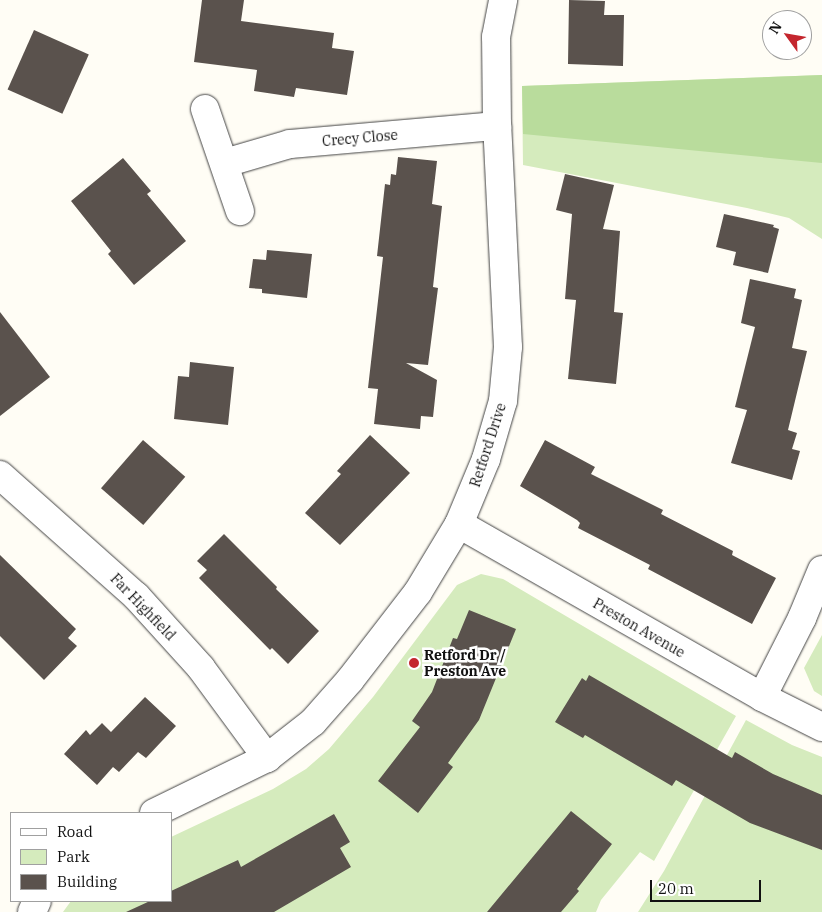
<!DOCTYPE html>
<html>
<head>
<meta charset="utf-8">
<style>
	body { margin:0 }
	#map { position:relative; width:822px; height:912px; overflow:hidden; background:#fffdf5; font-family:"IBM Plex Serif",serif }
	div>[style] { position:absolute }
	.green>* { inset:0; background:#d5ebbd }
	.forest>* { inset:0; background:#b9dc9c }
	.building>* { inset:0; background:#5a524d; transform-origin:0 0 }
	.roads { filter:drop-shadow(0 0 1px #444) drop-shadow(0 0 1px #444) }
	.minor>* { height:28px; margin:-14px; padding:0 14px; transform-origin:14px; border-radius:14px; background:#fff }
	.dots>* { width:14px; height:14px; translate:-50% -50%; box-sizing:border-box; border:2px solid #fff; border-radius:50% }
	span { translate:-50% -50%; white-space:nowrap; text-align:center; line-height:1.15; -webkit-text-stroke:5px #fff; paint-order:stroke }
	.street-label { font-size:14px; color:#111 }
	.poi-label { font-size:14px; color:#111; font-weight:700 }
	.left { translate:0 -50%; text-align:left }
	.legend { position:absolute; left:10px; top:812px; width:162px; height:90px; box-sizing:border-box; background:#fff; border:1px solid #a0a0a0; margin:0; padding:6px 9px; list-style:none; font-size:15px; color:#111 }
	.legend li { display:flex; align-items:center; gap:10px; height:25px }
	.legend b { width:25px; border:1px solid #a0a0a0 }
	.north { position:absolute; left:762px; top:10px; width:50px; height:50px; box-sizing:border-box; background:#fff; border:1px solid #a0a0a0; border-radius:50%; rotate:302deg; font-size:14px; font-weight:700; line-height:20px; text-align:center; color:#111 }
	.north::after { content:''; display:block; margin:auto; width:18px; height:22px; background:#c4262e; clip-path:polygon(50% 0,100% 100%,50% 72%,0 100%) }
	.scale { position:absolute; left:650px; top:880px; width:111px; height:22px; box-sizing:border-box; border:2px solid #111; border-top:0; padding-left:6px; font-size:15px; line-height:18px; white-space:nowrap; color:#111; -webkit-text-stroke:4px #fff; paint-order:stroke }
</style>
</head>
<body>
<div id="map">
	<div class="green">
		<div style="clip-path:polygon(822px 75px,822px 239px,789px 218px,747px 208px,523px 165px,522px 86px)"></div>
		<div style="clip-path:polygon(481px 574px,503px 579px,736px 716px,654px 861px,640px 852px,601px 900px,596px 912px,63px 912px,71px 901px,171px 901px,171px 837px,273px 789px,306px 769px,329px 749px,373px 697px,457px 585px)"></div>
		<div style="clip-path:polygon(822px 635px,822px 696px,814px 691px,804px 668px)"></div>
		<div style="clip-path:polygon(746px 720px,792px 745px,822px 757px,822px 912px,638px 912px,664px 871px)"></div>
	</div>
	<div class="forest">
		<div style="clip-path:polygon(822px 75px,822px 163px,523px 134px,522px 86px)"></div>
	</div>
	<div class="building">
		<div style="clip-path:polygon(202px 0,244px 0,241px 21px,334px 33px,332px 48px,354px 51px,347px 95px,296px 88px,294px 97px,254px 91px,257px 70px,194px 62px)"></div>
		<div style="clip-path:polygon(569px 0,605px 1px,604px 15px,624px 15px,623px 66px,568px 64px)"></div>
		<div style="left:34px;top:30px;width:60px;height:65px;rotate:24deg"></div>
		<div style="clip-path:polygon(398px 157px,437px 161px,432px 204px,442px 206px,433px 287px,438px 288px,428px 365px,406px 363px,437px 380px,433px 417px,421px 416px,420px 429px,374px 424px,378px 389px,368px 388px,383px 257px,377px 256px,385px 184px,390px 185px,391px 174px,396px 175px)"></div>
		<div style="clip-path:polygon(123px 158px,151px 191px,147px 194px,186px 241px,134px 285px,108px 254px,111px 251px,71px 201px)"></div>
		<div style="clip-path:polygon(565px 174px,614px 185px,603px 229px,620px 231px,614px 312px,623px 313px,616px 384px,568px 379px,576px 300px,565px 299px,572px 214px,556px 210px)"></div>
		<div style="clip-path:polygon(724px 214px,774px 225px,773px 227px,779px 229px,768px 273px,733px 265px,736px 252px,716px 247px)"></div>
		<div style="clip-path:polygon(267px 250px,312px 254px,307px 298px,262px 293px,262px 289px,249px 288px,253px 259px,266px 260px)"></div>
		<div style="clip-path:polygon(750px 279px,796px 289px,794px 298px,802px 300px,792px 348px,807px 351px,788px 430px,797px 433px,792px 449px,800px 451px,792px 480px,731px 463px,747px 410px,735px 407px,755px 327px,741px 323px)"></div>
		<div style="clip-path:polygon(0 312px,50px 377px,0 416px)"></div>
		<div style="clip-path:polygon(190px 362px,234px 367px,228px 425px,174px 419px,178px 376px,189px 377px)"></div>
		<div style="clip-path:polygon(370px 435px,410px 473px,340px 545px,305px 513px,341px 474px,337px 471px)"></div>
		<div style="left:143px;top:440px;width:56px;height:64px;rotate:41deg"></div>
		<div style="clip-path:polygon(545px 440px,595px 467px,591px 474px,663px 510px,661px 514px,733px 551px,732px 555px,776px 578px,752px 624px,648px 569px,650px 565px,578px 528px,580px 523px,577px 520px,520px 486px)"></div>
		<div style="clip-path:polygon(224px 534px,277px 587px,276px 589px,319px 631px,288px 664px,272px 648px,270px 650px,199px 578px,207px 570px,197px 561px)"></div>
		<div style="clip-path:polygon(0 555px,76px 629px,68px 638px,77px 646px,44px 680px,0 636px)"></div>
		<div style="clip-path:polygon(469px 610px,516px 629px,479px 720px,448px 763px,453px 767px,418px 813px,378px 781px,420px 727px,412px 721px,432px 692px,453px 638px,457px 639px)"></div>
		<div style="clip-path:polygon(589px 675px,732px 758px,735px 752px,773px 774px,822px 795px,822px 850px,750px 823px,676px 780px,672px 786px,585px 735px,583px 738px,555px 722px,582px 678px,586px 681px)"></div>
		<div style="clip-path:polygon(145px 697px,176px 726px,146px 758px,138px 752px,119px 772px,113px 767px,97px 785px,64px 754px,86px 730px,90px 735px,102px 723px,111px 732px)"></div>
		<div style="clip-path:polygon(571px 811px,612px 844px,577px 889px,579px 891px,561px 912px,487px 912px)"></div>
		<div style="clip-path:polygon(334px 814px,350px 842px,340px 848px,351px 867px,274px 912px,126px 912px,150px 901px,171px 901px,171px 891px,238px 860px,241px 867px)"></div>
	</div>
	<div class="roads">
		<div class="minor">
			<div style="left:205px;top:109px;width:108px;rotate:71.1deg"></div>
			<div style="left:225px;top:163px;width:68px;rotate:-16.3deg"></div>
			<div style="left:290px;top:144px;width:208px;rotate:-5deg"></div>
			<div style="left:0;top:475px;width:182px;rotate:41.7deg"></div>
			<div style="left:136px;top:596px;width:97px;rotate:47.9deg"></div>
			<div style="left:201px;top:668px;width:112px;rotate:53.7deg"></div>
			<div style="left:459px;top:524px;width:349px;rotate:29.7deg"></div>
			<div style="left:762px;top:697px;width:67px;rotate:26.6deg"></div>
			<div style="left:762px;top:697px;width:89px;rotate:-63.1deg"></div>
			<div style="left:802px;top:618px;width:52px;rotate:-67.4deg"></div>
			<div style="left:154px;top:813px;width:126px;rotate:-26deg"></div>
			<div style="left:267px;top:758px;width:58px;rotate:-38deg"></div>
			<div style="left:313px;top:722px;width:56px;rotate:-48.6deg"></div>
			<div style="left:350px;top:680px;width:111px;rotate:-52.3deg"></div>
			<div style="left:418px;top:592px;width:79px;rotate:-58.9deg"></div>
			<div style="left:459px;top:524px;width:70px;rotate:-67.4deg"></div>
			<div style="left:486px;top:459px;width:60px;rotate:-73.7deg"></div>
			<div style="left:503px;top:401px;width:54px;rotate:-84.7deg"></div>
			<div style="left:508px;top:347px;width:221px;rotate:-92.8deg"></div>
			<div style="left:497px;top:126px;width:89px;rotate:-90.6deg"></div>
			<div style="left:496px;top:37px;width:38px;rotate:-79deg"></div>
			<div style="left:32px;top:912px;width:12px;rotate:-66deg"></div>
		</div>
	</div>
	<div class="dots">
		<div style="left:414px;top:663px;background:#c4262e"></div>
	</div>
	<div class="street-label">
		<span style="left:360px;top:138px;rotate:-5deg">Crecy Close</span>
		<span style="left:488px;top:445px;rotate:-72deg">Retford Drive</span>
		<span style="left:143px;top:607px;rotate:46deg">Far Highfield</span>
		<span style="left:639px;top:628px;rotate:30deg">Preston Avenue</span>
	</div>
	<div class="poi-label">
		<span class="left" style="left:424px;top:663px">Retford Dr /<br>Preston Ave</span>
	</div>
	<ul class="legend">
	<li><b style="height:6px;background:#fff"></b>Road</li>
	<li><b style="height:14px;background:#d5ebbd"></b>Park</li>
	<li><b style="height:14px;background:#5a524d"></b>Building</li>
	</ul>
	<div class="north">N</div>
	<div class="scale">20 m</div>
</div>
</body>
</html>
